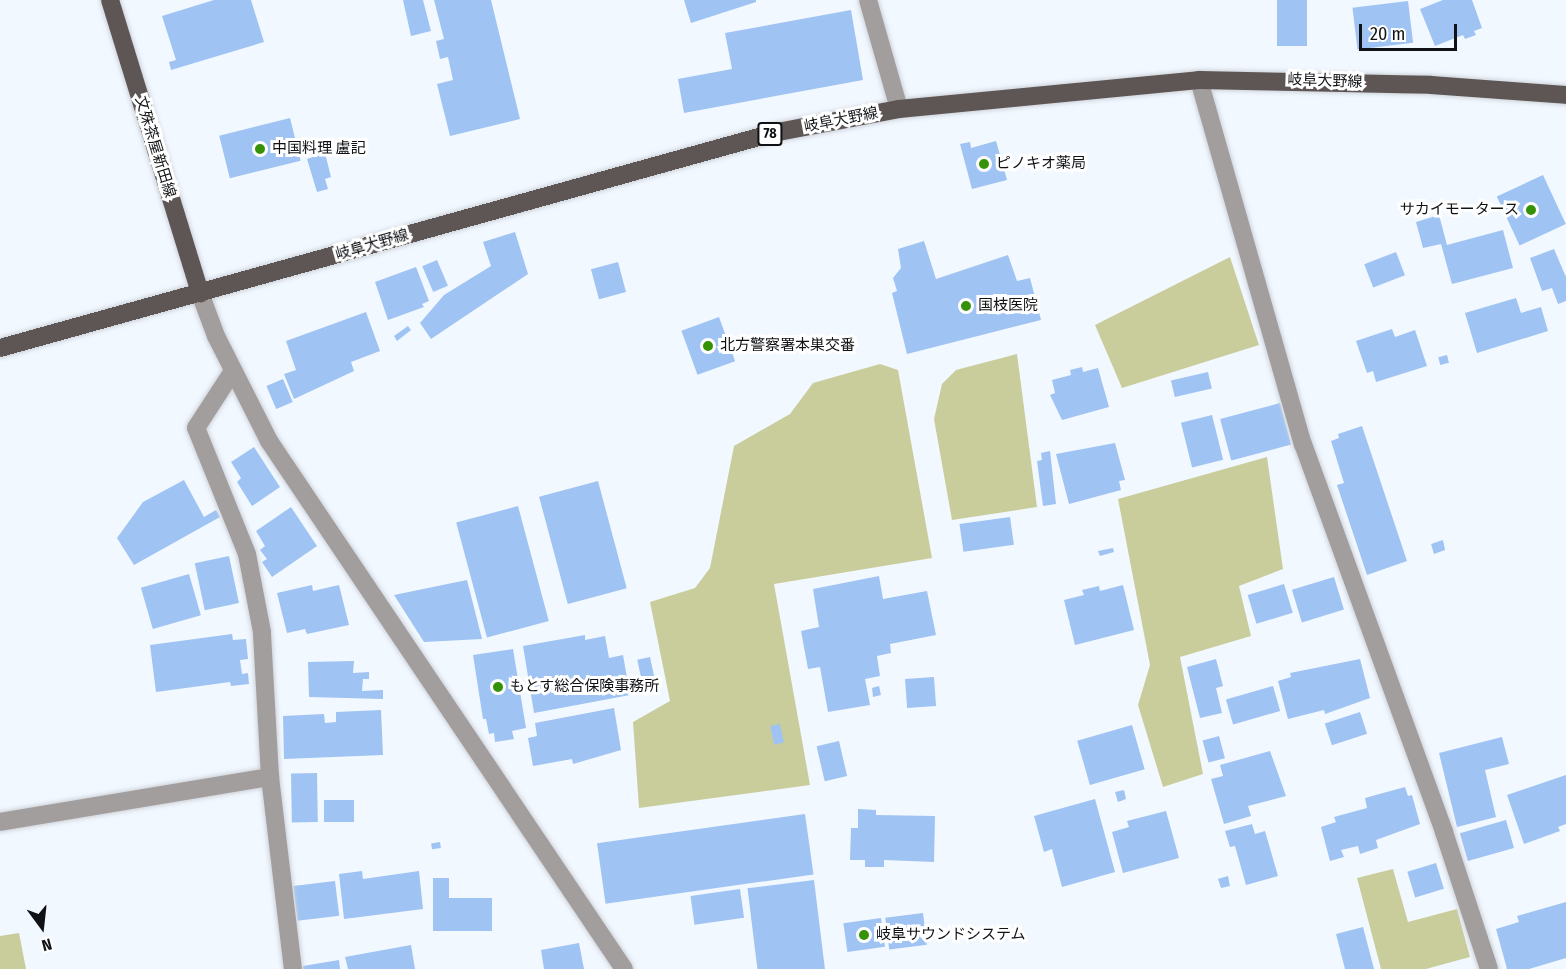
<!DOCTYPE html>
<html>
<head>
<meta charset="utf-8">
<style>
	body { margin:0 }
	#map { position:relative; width:1566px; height:969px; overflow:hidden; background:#f2f8ff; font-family:"Fira Sans Condensed","Noto Sans JP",sans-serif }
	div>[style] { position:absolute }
	.green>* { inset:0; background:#c9cd9b }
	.building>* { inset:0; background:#9fc3f3; transform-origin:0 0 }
	.roads { filter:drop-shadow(0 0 2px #ced3da) drop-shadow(0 0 2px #ced3da) }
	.minor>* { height:18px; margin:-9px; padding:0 9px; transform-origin:9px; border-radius:9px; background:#a39e9e }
	.major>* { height:18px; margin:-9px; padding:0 9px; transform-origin:9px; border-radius:9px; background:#5e5555 }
	.dots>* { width:16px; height:16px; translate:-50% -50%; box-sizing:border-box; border:3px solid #fff; border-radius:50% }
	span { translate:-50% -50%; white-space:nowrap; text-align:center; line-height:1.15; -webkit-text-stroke:6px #fff; paint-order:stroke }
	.shield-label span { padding:2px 4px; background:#fff; border:2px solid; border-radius:4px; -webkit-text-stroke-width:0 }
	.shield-label { font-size:14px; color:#101215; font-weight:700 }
	.street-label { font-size:15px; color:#101215 }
	.poi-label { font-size:15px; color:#101215 }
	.left { translate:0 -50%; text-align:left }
	.right { translate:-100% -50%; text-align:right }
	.north { position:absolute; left:12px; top:897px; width:60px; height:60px; -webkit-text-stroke:4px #fff; paint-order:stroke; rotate:165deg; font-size:16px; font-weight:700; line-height:24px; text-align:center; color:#101215 }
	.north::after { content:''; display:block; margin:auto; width:21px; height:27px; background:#101215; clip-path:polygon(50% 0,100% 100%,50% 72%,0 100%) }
	.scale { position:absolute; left:1359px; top:24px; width:98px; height:27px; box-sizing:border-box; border:3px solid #101215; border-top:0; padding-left:8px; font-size:18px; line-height:21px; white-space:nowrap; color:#101215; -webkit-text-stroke:4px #fff; paint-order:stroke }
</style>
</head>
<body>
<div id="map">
	<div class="green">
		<div style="clip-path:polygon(1230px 257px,1259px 345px,1122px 388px,1095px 325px)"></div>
		<div style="clip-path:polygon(1017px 354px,1037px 507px,952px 520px,934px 419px,942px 384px,956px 370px)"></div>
		<div style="clip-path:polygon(880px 364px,898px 370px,932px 558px,774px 584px,810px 785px,639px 808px,633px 722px,670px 701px,650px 602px,695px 588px,710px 568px,734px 446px,790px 414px,813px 383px)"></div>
		<div style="clip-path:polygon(1267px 457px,1283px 569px,1239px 586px,1251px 636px,1180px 657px,1203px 774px,1163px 787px,1138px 705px,1150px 665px,1118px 499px)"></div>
		<div style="clip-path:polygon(1393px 869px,1408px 922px,1457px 909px,1470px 957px,1426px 969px,1381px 969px,1357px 878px)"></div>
		<div style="clip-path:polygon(19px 933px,26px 969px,0 969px,0 936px)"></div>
	</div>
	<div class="building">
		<div style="clip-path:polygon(214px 0,251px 0,264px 42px,171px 70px,169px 62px,176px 60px,162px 16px)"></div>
		<div style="clip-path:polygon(403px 0,423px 0,431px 31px,411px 36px)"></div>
		<div style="clip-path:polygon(434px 0,491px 0,520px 119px,450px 136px,437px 84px,453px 80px,448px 57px,440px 59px,436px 41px,444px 39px)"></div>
		<div style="clip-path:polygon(684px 0,756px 0,756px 2px,691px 23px)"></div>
		<div style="left:1277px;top:0;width:30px;height:46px"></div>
		<div style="clip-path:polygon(1443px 0,1472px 0,1482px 28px,1474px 31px,1476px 35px,1465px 39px,1463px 35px,1435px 46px,1420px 9px)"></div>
		<div style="left:1408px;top:1px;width:42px;height:56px;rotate:83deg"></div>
		<div style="clip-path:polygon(851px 10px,863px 80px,684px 113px,678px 79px,732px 69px,725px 33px)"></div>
		<div style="left:290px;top:118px;width:44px;height:73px;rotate:76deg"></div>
		<div style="clip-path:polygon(996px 141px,1007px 180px,972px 189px,960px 144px,970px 142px,971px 148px)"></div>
		<div style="clip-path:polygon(325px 153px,331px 177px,325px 179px,328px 189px,317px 192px,307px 159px)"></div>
		<div style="left:1543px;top:175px;width:54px;height:51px;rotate:65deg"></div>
		<div style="clip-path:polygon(1439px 215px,1447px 245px,1503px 230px,1513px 268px,1452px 284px,1441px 244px,1423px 248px,1416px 222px)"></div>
		<div style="clip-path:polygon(515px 232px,528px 274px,431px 339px,420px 323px,444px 295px,491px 266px,483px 242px)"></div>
		<div style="clip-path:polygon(924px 241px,936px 279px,1008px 255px,1017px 281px,1030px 278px,1041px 320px,907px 354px,892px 293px,897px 291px,893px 278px,901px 268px,898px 249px)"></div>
		<div style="clip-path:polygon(1554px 249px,1566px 277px,1566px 301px,1558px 304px,1552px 288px,1542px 291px,1530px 258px)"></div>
		<div style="left:1396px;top:252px;width:25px;height:34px;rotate:69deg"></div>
		<div style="left:437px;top:260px;width:28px;height:16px;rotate:67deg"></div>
		<div style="left:618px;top:262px;width:31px;height:28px;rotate:75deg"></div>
		<div style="clip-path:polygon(416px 267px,429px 301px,422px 304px,424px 307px,388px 320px,375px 282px)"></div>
		<div style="clip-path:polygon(1516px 298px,1521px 313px,1541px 307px,1548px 331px,1477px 353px,1465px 313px)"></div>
		<div style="clip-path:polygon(366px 312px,380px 351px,351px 362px,354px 371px,294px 399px,284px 374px,296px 370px,286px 341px)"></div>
		<div style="left:719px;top:317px;width:47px;height:40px;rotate:70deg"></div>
		<div style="clip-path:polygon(408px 326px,411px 330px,397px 341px,394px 336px)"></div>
		<div style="clip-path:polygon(1392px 329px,1395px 337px,1415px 330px,1427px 366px,1376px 382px,1373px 371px,1367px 373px,1356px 341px)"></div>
		<div style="left:1447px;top:355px;width:8px;height:9px;rotate:76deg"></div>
		<div style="clip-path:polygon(1082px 367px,1083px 372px,1098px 368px,1109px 407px,1062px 420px,1050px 395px,1055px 393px,1052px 380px,1071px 375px,1070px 370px)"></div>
		<div style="left:1208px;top:372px;width:17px;height:38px;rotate:77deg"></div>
		<div style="left:283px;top:379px;width:25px;height:18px;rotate:67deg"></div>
		<div style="left:1280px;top:403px;width:43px;height:62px;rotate:75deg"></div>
		<div style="left:1212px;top:415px;width:46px;height:32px;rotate:76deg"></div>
		<div style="clip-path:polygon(1362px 426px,1407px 561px,1367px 575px,1337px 485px,1344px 483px,1331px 441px,1339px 438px,1338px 434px)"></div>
		<div style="clip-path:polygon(1115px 443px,1125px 480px,1119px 481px,1121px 490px,1069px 504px,1056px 454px)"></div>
		<div style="clip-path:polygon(254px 447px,280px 487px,252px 506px,237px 482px,241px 478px,231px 462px)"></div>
		<div style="clip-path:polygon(1050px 451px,1056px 504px,1043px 506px,1037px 461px,1042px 460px,1041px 453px)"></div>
		<div style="clip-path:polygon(184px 480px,204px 517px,216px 510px,220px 517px,134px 565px,117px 538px,143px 502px)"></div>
		<div style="left:598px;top:481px;width:111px;height:61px;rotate:75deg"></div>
		<div style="left:518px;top:506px;width:119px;height:64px;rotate:75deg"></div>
		<div style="clip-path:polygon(291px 507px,317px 546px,272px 577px,262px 562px,267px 559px,260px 550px,265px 546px,256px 531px)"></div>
		<div style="left:1010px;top:517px;width:28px;height:51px;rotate:82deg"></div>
		<div style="clip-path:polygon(1443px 540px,1445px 550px,1434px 554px,1431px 544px)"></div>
		<div style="clip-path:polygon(1113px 548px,1114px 552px,1100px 556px,1098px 551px)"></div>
		<div style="left:229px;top:556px;width:48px;height:35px;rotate:78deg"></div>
		<div style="left:189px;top:574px;width:43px;height:50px;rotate:74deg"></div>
		<div style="clip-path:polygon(879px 576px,883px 599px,927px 591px,936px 635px,890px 644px,891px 653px,877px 656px,880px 676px,865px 679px,870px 705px,828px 712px,820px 667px,808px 669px,801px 631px,819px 627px,813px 589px)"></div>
		<div style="left:1334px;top:577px;width:34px;height:44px;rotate:73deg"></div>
		<div style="clip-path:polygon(467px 580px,482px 639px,424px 642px,394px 595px)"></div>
		<div style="left:1284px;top:584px;width:30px;height:38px;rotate:73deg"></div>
		<div style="clip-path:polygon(312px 585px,313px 591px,339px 585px,349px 625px,307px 634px,305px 629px,287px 633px,277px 593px)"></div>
		<div style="clip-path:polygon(1123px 585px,1134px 630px,1075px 645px,1064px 600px,1084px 595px,1082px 590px,1099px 586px,1100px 591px)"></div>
		<div style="clip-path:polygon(232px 634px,233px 640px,246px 639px,248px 659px,240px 660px,242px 674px,248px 673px,249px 684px,231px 686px,230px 682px,156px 692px,150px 645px)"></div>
		<div style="clip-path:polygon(585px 635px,585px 640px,605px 636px,609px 658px,623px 655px,630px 695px,534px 713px,523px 646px)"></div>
		<div style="clip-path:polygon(513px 649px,526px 728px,512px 731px,514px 739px,495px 742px,494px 733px,489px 734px,486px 719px,483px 719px,473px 655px)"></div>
		<div style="left:650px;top:657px;width:34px;height:13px;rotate:78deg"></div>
		<div style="clip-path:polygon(1216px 659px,1223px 686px,1216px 688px,1222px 713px,1200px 718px,1187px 667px)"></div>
		<div style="clip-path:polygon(1360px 659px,1370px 698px,1325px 714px,1324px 710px,1288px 719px,1278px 681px,1291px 677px,1290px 673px)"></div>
		<div style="clip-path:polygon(354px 661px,353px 673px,369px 672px,369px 679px,363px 679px,362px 691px,383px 690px,383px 699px,309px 697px,308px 662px)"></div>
		<div style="left:934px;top:677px;width:29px;height:29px;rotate:86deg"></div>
		<div style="clip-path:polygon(879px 686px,881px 695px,873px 697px,872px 688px)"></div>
		<div style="left:1273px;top:686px;width:26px;height:49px;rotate:74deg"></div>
		<div style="clip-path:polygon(614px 708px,621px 750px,573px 764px,572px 759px,533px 766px,528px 738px,537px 736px,535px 723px)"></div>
		<div style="clip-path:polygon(381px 710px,383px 755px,284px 759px,283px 716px,324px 714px,325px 723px,336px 722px,336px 712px)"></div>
		<div style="left:1360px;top:712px;width:23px;height:37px;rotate:72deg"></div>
		<div style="left:780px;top:724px;width:19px;height:10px;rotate:78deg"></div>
		<div style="left:1132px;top:725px;width:46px;height:57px;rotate:74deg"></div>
		<div style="left:1219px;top:736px;width:23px;height:17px;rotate:75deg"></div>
		<div style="clip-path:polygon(1502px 737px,1509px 764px,1485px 770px,1496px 817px,1457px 827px,1439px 753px)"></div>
		<div style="left:839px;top:741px;width:36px;height:23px;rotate:77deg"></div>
		<div style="clip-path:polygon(1270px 751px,1286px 796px,1248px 806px,1251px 816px,1224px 824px,1211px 779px,1223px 776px,1220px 765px)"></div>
		<div style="left:317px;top:773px;width:49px;height:26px;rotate:89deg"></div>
		<div style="clip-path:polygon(1566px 775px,1566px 824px,1558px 827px,1560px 831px,1524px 844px,1507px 795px)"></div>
		<div style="clip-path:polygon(1405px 787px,1408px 796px,1412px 795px,1420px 824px,1376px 840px,1378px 848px,1360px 854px,1358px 846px,1341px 850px,1344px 857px,1330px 861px,1321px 827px,1336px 822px,1334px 817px,1367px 808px,1365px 798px)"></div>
		<div style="clip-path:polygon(1124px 790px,1126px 799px,1118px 802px,1115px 792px)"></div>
		<div style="clip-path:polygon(1095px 799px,1115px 872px,1062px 887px,1052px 849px,1044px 852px,1034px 816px)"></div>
		<div style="left:324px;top:800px;width:30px;height:22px"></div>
		<div style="clip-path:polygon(858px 809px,876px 810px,876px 815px,935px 816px,934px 862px,884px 860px,884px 867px,865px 867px,865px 860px,850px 860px,851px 828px,858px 828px)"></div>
		<div style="clip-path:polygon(1166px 811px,1179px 858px,1123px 873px,1112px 832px,1129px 827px,1127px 821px)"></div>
		<div style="left:805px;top:814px;width:61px;height:210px;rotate:82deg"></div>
		<div style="left:1506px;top:820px;width:29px;height:48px;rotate:74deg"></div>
		<div style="clip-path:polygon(1252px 824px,1255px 834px,1265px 831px,1278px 876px,1246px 885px,1235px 846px,1230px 847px,1225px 831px)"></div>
		<div style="left:440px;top:842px;width:6px;height:9px;rotate:81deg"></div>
		<div style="left:1436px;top:863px;width:27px;height:30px;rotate:73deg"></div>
		<div style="clip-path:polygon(362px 871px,363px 879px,419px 871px,423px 909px,344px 919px,339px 874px)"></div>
		<div style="clip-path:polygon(1228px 876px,1230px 886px,1221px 888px,1218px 879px)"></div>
		<div style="clip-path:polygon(433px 878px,449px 878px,449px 898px,492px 898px,492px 931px,433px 931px)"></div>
		<div style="left:814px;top:880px;width:90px;height:67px;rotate:83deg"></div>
		<div style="left:335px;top:881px;width:35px;height:42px;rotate:83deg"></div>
		<div style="left:740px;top:889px;width:29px;height:50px;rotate:82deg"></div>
		<div style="clip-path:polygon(1566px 902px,1566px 958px,1529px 969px,1507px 969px,1496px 929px,1519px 922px,1517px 916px)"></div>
		<div style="left:923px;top:913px;width:32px;height:38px;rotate:83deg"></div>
		<div style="left:881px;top:918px;width:29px;height:38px;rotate:82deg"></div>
		<div style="clip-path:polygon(1363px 927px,1374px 969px,1345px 969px,1336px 934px)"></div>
		<div style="clip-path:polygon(579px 943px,584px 969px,544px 969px,541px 950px)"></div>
		<div style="clip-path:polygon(411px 945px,415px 969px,348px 969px,345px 957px)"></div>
		<div style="clip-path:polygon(339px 960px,340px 969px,303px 969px,303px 966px)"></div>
	</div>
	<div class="roads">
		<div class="minor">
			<div style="left:868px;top:0;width:113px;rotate:74.1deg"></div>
			<div style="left:1199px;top:80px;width:379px;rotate:74.1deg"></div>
			<div style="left:1303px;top:444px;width:413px;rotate:70deg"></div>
			<div style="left:1444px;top:832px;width:144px;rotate:71.8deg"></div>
			<div style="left:200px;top:293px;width:46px;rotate:69.6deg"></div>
			<div style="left:216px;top:336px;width:118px;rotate:63.2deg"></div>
			<div style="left:269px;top:441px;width:636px;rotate:56.09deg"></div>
			<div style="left:270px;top:777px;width:193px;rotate:83.2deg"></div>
			<div style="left:0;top:822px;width:274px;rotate:-9.5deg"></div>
			<div style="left:270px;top:777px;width:145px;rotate:-93.2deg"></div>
			<div style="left:262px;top:632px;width:79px;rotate:-100.9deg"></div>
			<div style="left:247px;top:554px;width:136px;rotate:-112deg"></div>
			<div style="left:196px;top:428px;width:68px;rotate:-57deg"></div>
		</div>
		<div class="major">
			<div style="left:110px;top:0;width:307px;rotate:72.9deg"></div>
			<div style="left:0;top:348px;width:802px;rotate:-15.54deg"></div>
			<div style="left:773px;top:133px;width:128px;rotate:-10.8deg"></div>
			<div style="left:899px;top:109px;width:301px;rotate:-5.5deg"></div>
			<div style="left:1199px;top:80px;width:232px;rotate:1.2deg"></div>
			<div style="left:1431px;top:85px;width:135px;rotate:4.2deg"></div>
		</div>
	</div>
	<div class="dots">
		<div style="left:260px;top:149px;background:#359105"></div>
		<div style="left:984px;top:164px;background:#359105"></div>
		<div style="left:1531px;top:210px;background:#359105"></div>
		<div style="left:966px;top:306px;background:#359105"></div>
		<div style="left:708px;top:346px;background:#359105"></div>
		<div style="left:498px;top:687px;background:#359105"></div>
		<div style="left:864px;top:935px;background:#359105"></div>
	</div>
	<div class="shield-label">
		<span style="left:770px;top:134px">78</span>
	</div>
	<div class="street-label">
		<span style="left:1325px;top:81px;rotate:2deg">岐阜大野線</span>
		<span style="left:841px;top:120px;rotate:-11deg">岐阜大野線</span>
		<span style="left:155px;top:147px;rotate:73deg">文殊茶屋新田線</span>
		<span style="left:372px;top:245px;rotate:-16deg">岐阜大野線</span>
	</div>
	<div class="poi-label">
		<span class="left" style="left:272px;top:149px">中国料理 盧記</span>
		<span class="left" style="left:996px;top:164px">ピノキオ薬局</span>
		<span class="right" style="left:1519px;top:210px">サカイモータース</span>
		<span class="left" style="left:978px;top:306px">国枝医院</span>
		<span class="left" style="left:720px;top:346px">北方警察署本巣交番</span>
		<span class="left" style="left:510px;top:687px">もとす総合保険事務所</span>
		<span class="left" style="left:876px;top:935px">岐阜サウンドシステム</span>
	</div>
	<div class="north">N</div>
	<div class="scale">20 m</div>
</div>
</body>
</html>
